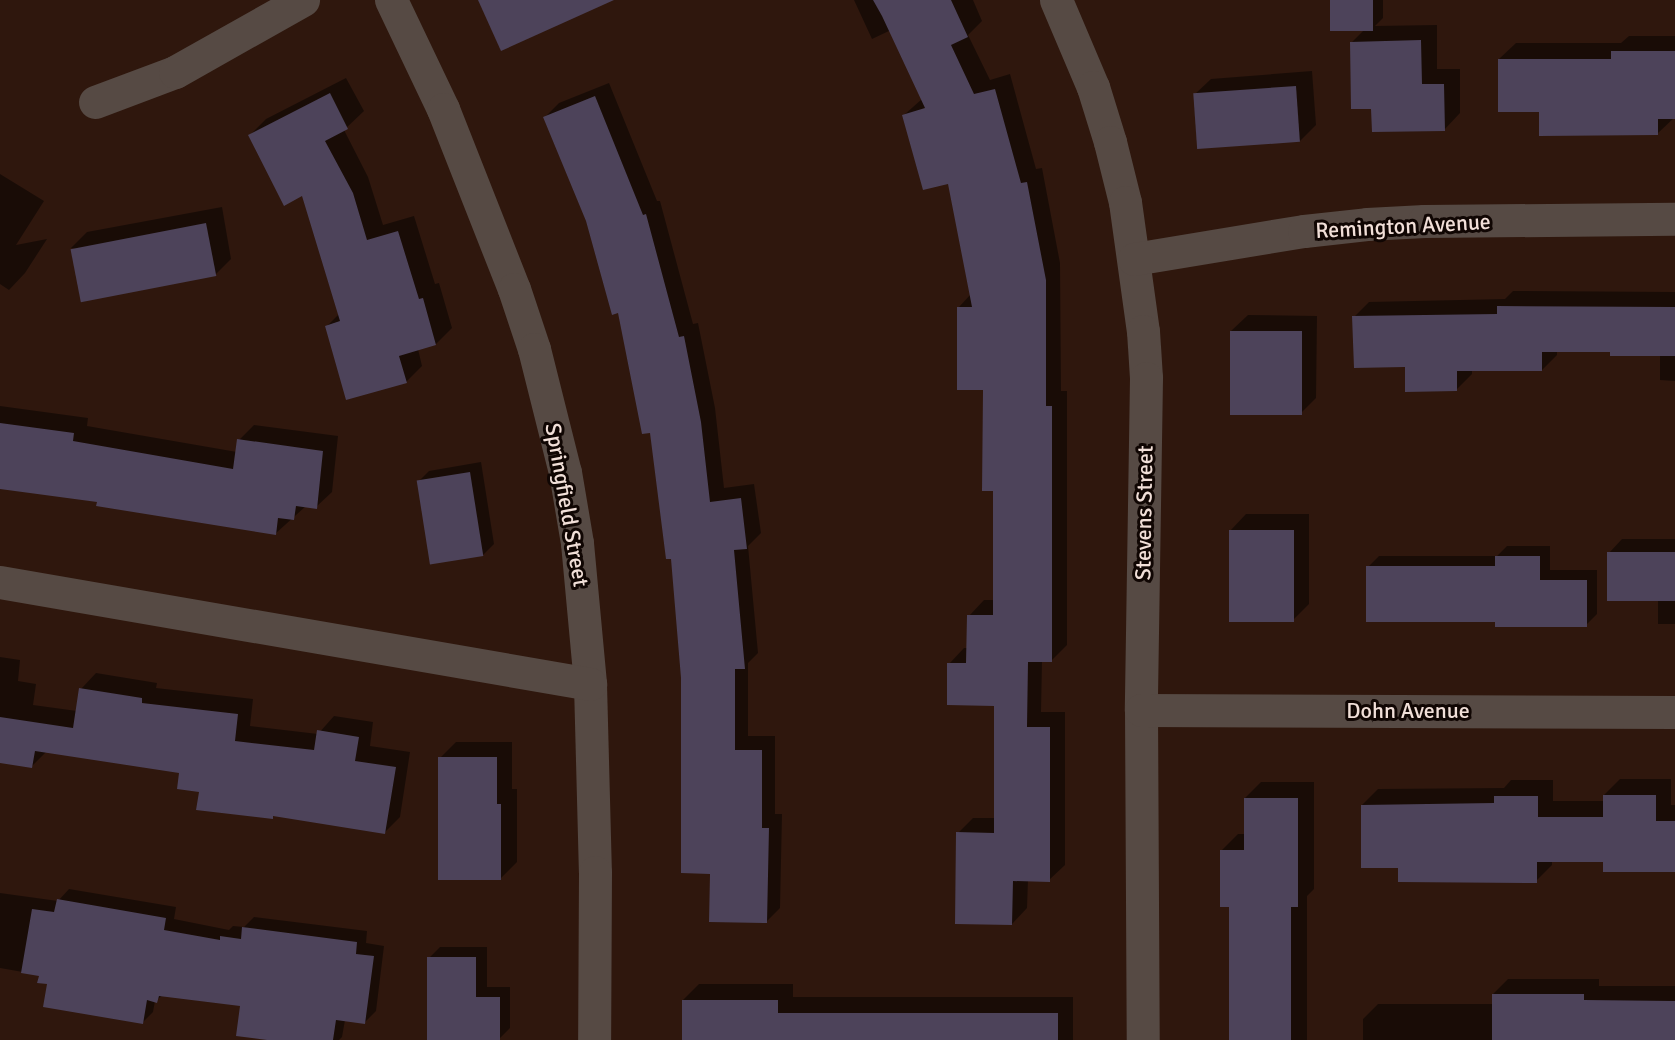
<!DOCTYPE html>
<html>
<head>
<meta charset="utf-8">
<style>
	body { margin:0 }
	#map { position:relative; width:1675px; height:1040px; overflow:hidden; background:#2f170d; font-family:Signika,sans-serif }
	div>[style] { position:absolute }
	.shadow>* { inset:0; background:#0007 }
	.building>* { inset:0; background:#4d435a; transform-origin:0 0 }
	.street>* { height:33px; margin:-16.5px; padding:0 16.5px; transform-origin:16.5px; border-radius:16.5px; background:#564a44 }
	span { translate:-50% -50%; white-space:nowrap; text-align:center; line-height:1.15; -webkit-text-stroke:6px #100603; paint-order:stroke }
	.street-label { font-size:22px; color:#f1dfd8 }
</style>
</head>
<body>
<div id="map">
	<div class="shadow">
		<div style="clip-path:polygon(854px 0,973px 0,982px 21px,968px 35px,990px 80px,1010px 74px,1036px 169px,1042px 168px,1060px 263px,1061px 391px,1067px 391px,1067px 645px,1051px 661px,1042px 661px,1041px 712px,1065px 712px,1065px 865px,1049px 880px,1028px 880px,1027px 908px,1012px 924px,958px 833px,973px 818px,996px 818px,996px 704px,949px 664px,964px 648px,968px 648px,969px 616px,984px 600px,994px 600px,994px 490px,984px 389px,959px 307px,971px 294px,949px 182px,904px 115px,922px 99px,891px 30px,872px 39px)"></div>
		<div style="clip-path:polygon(1332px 0,1383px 0,1383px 18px,1375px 26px,1437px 25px,1437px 69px,1460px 69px,1460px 113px,1444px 130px,1373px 107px,1352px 42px,1365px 29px)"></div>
		<div style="clip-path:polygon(1629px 36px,1675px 36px,1675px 117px,1657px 134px,1541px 111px,1499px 59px,1516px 43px,1621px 43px)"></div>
		<div style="clip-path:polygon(1312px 71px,1316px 125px,1300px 141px,1194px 95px,1211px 79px)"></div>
		<div style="clip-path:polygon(346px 78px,364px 111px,344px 130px,368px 177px,383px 225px,414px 216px,435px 284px,439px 283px,452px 328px,436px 344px,418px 349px,422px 366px,406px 382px,327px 326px,339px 314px,303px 194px,250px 135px,266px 119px)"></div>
		<div style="clip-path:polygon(609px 83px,657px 201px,660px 201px,693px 324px,698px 323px,715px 408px,724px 488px,754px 484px,761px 533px,748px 546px,758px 653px,748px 663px,748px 736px,775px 736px,775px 814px,782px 814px,780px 908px,766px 922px,711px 873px,682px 678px,673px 557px,651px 431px,619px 311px,587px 220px,545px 117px,559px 103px)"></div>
		<div style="clip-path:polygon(0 174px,44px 201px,16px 245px,47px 239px,25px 273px,9px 290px,0 284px)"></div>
		<div style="clip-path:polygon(222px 207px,231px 259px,215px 275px,71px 248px,87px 232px)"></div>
		<div style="clip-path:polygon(1513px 291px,1675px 292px,1675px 381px,1660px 380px,1660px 355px,1612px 350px,1557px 350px,1557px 355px,1542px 370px,1472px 370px,1472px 374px,1457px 389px,1406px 365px,1354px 317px,1369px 302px,1505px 299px)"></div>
		<div style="clip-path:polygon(1248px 315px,1317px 316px,1316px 398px,1300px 414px,1231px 331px)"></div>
		<div style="clip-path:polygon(0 406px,88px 418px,87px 426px,237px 452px,239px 440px,254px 425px,338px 436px,332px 492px,316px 507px,306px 506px,275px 534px,99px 501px,0 487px)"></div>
		<div style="clip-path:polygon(481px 462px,494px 544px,483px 555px,418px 482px,429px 471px)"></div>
		<div style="clip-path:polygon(1246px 514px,1309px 514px,1309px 604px,1293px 620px,1230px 531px)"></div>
		<div style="clip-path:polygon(1622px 539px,1675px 539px,1675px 624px,1658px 624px,1658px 599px,1609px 553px)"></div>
		<div style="clip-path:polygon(1507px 546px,1550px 546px,1550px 570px,1597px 570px,1597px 614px,1586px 625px,1496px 621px,1368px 567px,1379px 556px,1497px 556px)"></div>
		<div style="clip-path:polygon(0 657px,20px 660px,18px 681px,36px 684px,33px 705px,77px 711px,81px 689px,96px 673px,157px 683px,156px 688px,253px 699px,250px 726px,318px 734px,334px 716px,373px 722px,370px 746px,410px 752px,400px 817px,385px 832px,275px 815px,272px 817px,200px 791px,181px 772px,47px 751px,32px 766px,0 762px)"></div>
		<div style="clip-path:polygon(456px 742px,512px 742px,512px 789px,517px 789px,517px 862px,501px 878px,440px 758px)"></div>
		<div style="clip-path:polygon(1620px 779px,1671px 779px,1671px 805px,1675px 805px,1675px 871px,1604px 860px,1552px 860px,1552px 865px,1536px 881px,1400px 866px,1362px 805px,1378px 789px,1504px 788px,1511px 780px,1553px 780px,1553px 801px,1604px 801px,1604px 795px)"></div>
		<div style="clip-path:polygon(1261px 782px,1314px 782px,1314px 889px,1307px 896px,1307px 1040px,1230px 1040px,1230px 905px,1221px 851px,1238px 834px,1245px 834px,1245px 798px)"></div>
		<div style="clip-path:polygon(69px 889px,176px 907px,174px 919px,229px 930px,233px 926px,244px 927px,254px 917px,367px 931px,366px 943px,384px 946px,376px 1011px,365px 1022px,345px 1020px,342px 1037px,339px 1040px,276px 1040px,242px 1004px,163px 995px,155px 1001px,153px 1012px,142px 1023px,49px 983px,40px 975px,0 968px,0 893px,58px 901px)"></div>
		<div style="clip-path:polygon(440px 947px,487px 947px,487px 987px,510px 987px,510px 1028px,499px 1039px,429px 958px)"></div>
		<div style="clip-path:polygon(1508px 979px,1599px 979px,1599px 986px,1675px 986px,1675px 1040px,1363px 1040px,1363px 1019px,1378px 1004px,1493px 1004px,1493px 994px)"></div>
		<div style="clip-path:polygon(699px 984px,793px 984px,793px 997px,1073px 997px,1073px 1040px,683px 1040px,683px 1000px)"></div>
	</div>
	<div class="building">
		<div style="clip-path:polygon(478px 0,614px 0,501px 51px)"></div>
		<div style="clip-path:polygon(873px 0,951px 0,968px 37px,951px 45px,974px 94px,995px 89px,1021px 183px,1027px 182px,1046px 280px,1046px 406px,1052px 406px,1052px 662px,1028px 662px,1027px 727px,1050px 727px,1050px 882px,1013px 881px,1012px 925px,955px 924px,956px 832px,994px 833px,994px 706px,947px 705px,947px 663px,966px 663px,967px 615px,993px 615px,993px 491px,982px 491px,983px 390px,957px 390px,957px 307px,972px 307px,948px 184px,923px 190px,902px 115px,925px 108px,882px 16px)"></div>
		<div style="left:1330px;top:0;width:43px;height:31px"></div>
		<div style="clip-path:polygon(1421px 40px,1422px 84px,1444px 84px,1445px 131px,1372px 132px,1371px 109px,1351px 109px,1350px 42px)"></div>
		<div style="clip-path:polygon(1611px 51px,1675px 51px,1675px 119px,1658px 119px,1658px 135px,1539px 136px,1539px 112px,1498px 112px,1498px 59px,1611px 59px)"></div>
		<div style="left:1296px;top:86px;width:56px;height:103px;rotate:86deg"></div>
		<div style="clip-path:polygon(330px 93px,348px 129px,325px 141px,353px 193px,367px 240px,398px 231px,419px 299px,423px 298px,436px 345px,399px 356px,407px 383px,346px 400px,325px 326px,340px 321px,302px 196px,284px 206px,248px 135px)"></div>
		<div style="clip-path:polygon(595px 96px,643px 215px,646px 214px,679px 337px,684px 336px,701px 422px,710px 502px,741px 498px,747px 549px,734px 550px,745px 669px,735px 669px,735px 750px,762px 750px,762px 828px,769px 828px,767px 923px,709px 922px,710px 874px,681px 873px,681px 678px,671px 559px,666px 559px,650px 433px,642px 434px,618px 313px,612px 315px,586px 221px,543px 117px)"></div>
		<div style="left:206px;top:223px;width:54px;height:138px;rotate:79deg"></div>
		<div style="clip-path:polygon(1497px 306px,1675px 307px,1675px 356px,1610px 356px,1610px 352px,1542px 352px,1542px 371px,1457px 371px,1457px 391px,1405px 392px,1405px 367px,1354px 368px,1352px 316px,1497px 314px)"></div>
		<div style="left:1230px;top:331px;width:72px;height:84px"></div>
		<div style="clip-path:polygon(0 423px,74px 433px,73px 441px,233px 469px,237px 439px,323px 451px,317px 509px,296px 506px,294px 520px,278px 518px,276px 535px,96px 506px,97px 502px,0 489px)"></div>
		<div style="left:470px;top:472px;width:85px;height:54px;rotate:81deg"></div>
		<div style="left:1229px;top:530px;width:65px;height:92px"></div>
		<div style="left:1607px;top:552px;width:68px;height:49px"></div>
		<div style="clip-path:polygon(1495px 556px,1540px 556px,1540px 580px,1587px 580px,1587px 627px,1495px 627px,1495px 622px,1366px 622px,1366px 566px,1495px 566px)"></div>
		<div style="clip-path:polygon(79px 688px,142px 698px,142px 703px,238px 714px,235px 741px,314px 750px,317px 730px,359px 737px,355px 761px,396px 767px,385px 834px,273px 816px,273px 819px,196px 810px,199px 792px,177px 789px,179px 773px,35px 751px,32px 768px,0 763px,0 717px,73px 728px)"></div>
		<div style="clip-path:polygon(438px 757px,497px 757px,497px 804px,501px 804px,501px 880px,438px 880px)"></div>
		<div style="clip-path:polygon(1603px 795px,1656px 795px,1656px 821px,1675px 821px,1675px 872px,1603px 872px,1603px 862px,1537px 862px,1537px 883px,1398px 882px,1398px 868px,1361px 868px,1361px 805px,1494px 803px,1494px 796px,1538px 796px,1538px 817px,1603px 817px)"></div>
		<div style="clip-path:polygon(1244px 798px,1298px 798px,1298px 907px,1291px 907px,1291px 1040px,1229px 1040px,1229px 907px,1220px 907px,1220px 850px,1244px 850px)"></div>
		<div style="clip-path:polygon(57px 899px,166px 918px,164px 930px,220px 940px,220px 936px,241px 939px,242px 927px,357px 942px,356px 954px,374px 956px,365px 1024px,336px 1020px,333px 1040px,267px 1040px,236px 1036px,240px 1006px,159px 996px,157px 1003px,147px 1000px,143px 1024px,43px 1007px,47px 984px,37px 983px,39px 976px,21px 973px,32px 909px,54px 912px)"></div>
		<div style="clip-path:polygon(427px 957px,476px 957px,476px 997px,500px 997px,500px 1040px,427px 1040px)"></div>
		<div style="clip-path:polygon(1492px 994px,1584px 994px,1584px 1000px,1675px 1001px,1675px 1040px,1492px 1040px)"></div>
		<div style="clip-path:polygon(682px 1000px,778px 1000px,778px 1013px,1058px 1013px,1058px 1040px,682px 1040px)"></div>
	</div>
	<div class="street">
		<div style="left:391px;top:0;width:121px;rotate:64.5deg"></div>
		<div style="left:443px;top:109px;width:193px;rotate:68.5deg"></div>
		<div style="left:514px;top:289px;width:63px;rotate:71.6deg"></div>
		<div style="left:534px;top:349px;width:127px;rotate:75.9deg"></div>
		<div style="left:565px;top:472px;width:72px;rotate:80.4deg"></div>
		<div style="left:577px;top:543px;width:142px;rotate:84.7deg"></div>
		<div style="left:590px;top:684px;width:188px;rotate:88.5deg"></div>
		<div style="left:595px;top:872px;width:168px;rotate:90.3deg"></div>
		<div style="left:1056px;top:0;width:95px;rotate:67deg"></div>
		<div style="left:1093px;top:87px;width:58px;rotate:72.8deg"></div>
		<div style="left:1110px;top:142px;width:62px;rotate:76deg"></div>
		<div style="left:1125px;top:202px;width:130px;rotate:82.1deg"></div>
		<div style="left:1143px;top:331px;width:47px;rotate:86.3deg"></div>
		<div style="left:1146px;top:378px;width:332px;rotate:90.9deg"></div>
		<div style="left:1141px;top:710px;width:330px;rotate:89.7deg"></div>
		<div style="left:95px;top:102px;width:85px;rotate:-20.6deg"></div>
		<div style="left:175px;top:72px;width:147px;rotate:-29.4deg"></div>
		<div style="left:1134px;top:259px;width:172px;rotate:-9.4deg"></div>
		<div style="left:1304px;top:231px;width:63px;rotate:-6.3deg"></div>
		<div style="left:1367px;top:224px;width:57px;rotate:-3deg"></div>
		<div style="left:1424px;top:221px;width:251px;rotate:-0.5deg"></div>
		<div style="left:0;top:582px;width:599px;rotate:9.81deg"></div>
		<div style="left:1141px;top:710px;width:534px;rotate:0.21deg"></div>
	</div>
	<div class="street-label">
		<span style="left:1403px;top:226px;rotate:-3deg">Remington Avenue</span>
		<span style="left:567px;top:505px;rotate:80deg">Springfield Street</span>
		<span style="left:1144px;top:513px;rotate:-89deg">Stevens Street</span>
		<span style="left:1408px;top:711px">Dohn Avenue</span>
	</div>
</div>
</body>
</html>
